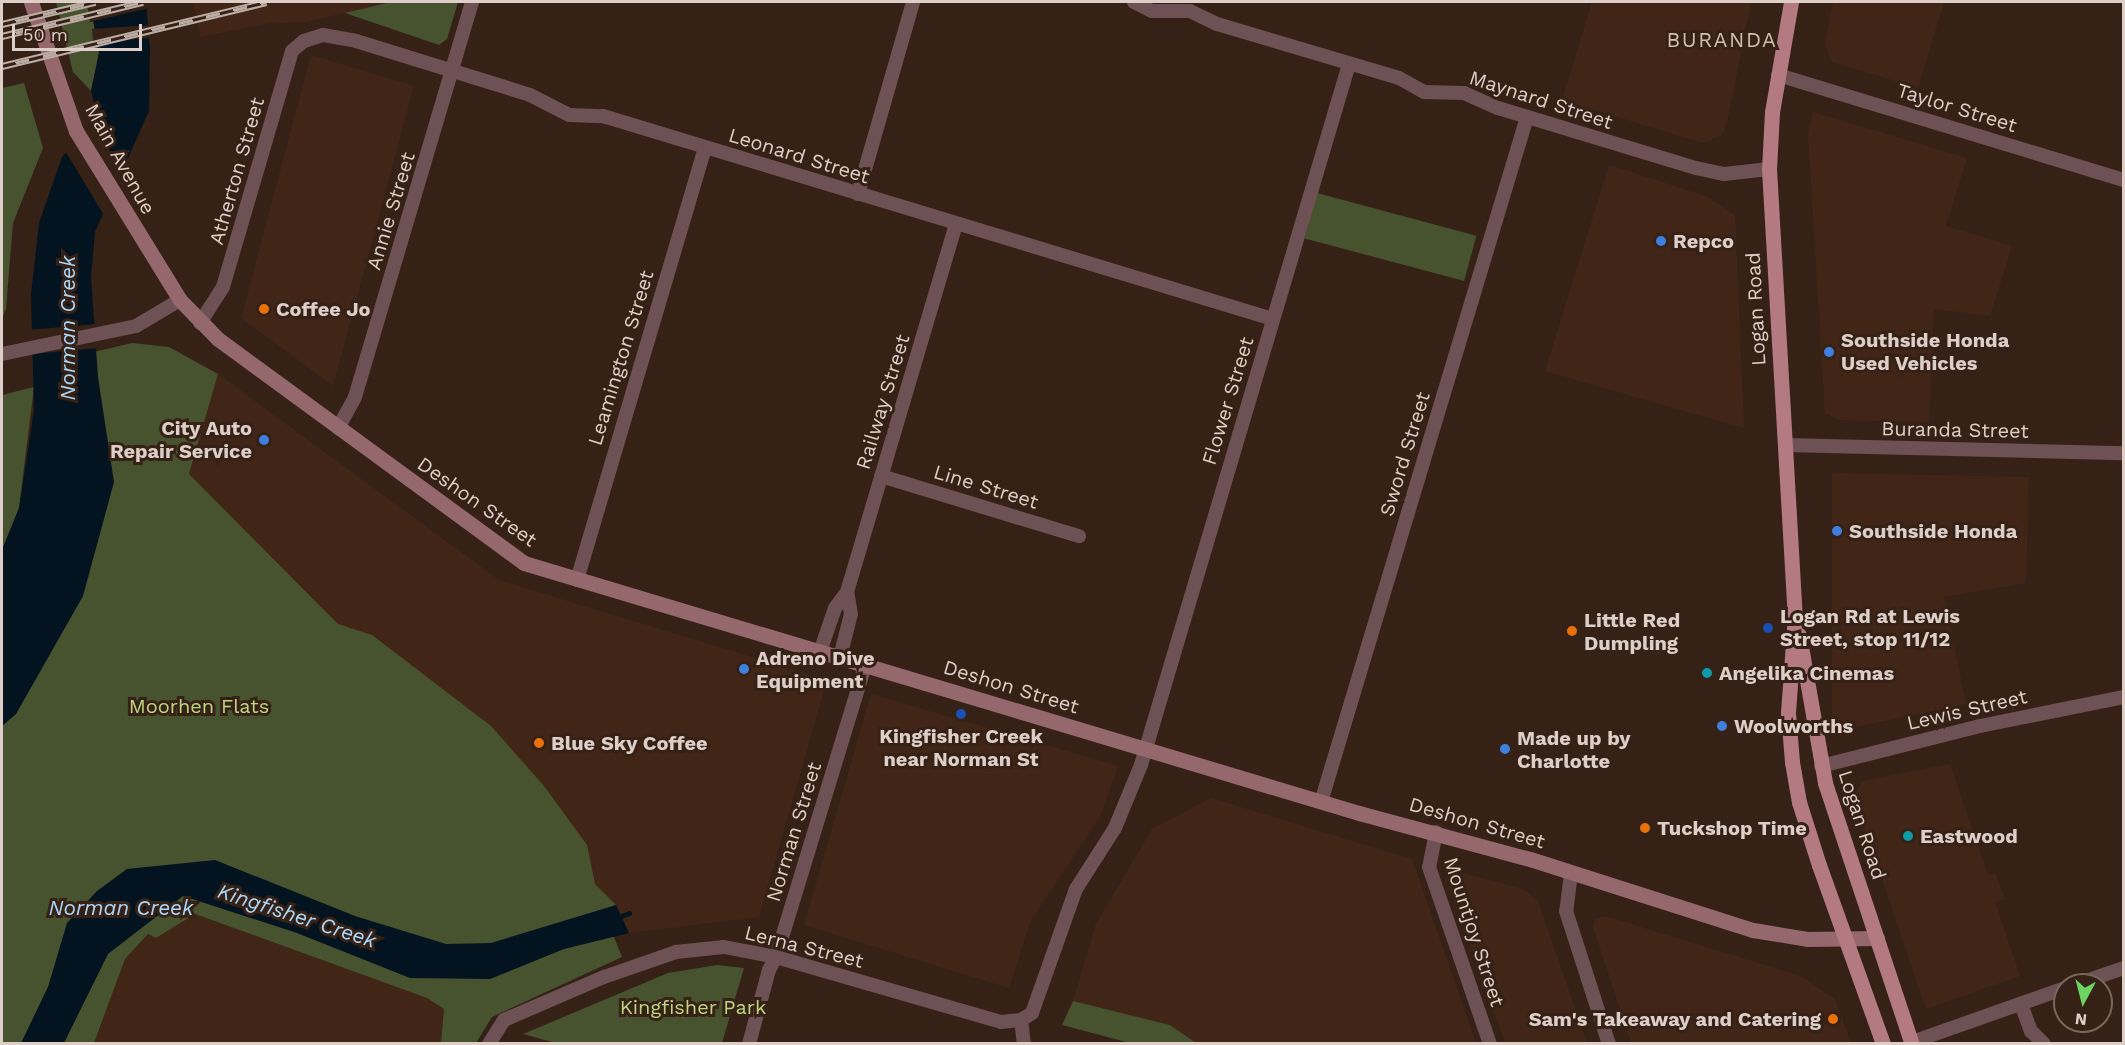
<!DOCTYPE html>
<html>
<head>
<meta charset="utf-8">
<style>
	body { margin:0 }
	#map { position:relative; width:2125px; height:1045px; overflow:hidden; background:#362116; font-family:"Work Sans",sans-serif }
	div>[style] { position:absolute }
	.built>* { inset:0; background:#412617 }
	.green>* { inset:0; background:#47522e; transform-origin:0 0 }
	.water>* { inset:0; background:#03131f }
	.pier>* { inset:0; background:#362116; transform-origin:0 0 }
	.stream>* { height:5px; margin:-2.5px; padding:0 2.5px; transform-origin:2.5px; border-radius:2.5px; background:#03131f }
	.street>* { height:14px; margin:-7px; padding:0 7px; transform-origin:7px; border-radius:7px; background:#6d5154 }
	.secondary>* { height:15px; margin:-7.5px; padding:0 7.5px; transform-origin:7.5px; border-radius:7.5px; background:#95686e }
	.primary>* { height:15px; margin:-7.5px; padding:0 7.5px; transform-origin:7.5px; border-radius:7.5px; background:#b37a81 }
	.rail>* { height:7px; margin-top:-3.5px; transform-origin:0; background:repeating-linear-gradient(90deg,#362116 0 14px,#bcada4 0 28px); box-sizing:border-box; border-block:2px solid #bcada4 }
	.dots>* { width:16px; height:16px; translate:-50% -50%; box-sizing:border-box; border:3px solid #362116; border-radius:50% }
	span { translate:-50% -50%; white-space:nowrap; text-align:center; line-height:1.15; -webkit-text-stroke:6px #362116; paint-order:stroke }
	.street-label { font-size:20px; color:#ddcfc7 }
	.poi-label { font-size:20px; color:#ddcfc7; font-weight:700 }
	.left { translate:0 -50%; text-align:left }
	.right { translate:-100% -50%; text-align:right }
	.park-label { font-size:20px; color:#bdd781 }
	.neighbourhood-label { font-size:21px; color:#d7bcad; letter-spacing:1.5px }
	.water-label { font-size:21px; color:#aad8fb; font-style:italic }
	.frame { position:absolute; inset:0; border:3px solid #ddcfc7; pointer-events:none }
	.north { position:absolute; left:2053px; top:973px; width:60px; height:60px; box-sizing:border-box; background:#362116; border:2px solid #79675d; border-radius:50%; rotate:187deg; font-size:16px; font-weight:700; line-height:24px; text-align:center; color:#ddcfc7 }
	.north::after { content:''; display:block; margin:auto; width:21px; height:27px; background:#6dd361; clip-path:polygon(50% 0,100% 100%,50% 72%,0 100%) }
	.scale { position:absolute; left:12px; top:24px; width:130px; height:27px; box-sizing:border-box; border:3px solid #ddcfc7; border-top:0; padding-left:8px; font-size:18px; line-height:21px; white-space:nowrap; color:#ddcfc7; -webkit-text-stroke:4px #362116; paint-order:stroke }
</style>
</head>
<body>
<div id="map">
	<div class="built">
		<div style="clip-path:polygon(193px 2px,391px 2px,306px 22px,272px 23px,200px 37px)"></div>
		<div style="clip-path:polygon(1592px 2px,1751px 2px,1728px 119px,1722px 135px,1703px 143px,1562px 100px)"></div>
		<div style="clip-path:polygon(1833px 2px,1944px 2px,1918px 88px,1832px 62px,1825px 44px)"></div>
		<div style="clip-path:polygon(311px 55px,414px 86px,333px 386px,241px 318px)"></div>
		<div style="clip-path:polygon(1813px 112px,1967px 158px,1946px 226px,2012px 246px,1990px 316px,1934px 309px,1929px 422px,1840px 420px,1825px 413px,1808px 133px)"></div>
		<div style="clip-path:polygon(1609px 165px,1706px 196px,1735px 215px,1744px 428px,1545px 371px)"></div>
		<div style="clip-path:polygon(218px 374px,499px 580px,827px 680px,759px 917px,629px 933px,616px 905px,189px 474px)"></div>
		<div style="clip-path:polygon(1832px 473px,2029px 477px,2026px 583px,1944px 597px,1966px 704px,1832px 732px)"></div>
		<div style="clip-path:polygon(871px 694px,1118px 766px,1100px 817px,1031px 920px,1009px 988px,804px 925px)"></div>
		<div style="clip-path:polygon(1950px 764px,1988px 875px,1995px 873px,2005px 899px,1995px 902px,2020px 976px,1926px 1009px,1854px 797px,1862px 781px)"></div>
		<div style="clip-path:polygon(1211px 798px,1412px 859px,1476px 1043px,1196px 1043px,1170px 1025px,1073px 1001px,1096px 924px,1152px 829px)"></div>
		<div style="clip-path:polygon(1452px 870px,1523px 889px,1538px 901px,1587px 1043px,1505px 1043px,1445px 873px)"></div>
		<div style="clip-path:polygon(195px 914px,427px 998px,444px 1009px,441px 1043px,94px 1044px,125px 959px,149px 934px,156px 938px)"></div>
		<div style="clip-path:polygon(1605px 916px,1801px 976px,1835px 999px,1851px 1043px,1631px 1043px,1593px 927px,1595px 919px)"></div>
	</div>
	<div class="green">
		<div style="clip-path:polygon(56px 2px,90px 2px,99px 53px,91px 91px,73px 72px)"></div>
		<div style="clip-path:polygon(391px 2px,458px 2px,447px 39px,439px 45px,345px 13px)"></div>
		<div style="clip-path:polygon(24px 83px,43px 148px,13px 223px,6px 309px,2px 319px,2px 88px)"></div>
		<div style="left:1317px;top:193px;width:165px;height:47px;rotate:15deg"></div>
		<div style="clip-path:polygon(132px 343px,169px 347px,218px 374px,189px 474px,338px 624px,372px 635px,491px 726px,544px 786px,587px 845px,595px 884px,616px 905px,603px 910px,622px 957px,492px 1017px,476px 1043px,441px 1043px,444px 1009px,427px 998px,195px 914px,156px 938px,148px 934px,125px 959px,94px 1043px,2px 1043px,2px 676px,81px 355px)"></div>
		<div style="clip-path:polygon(34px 387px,19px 508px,2px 550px,2px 395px)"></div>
		<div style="clip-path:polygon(717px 965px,744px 968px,722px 1043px,556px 1043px,523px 1034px,668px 973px)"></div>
		<div style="clip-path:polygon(1073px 1001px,1170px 1025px,1196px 1043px,1130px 1043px,1062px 1025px)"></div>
	</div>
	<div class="water">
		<div style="clip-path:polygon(90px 2px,146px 2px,150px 47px,149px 111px,95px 232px,91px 276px,98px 377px,114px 482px,83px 596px,16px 714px,2px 726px,2px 550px,19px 508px,34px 410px,31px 294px,39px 223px,62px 157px,98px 120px,91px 91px,99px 53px)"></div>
		<div style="clip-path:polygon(215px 860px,355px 916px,446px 944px,491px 943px,616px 905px,629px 933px,564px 949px,490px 979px,410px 978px,297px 933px,183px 896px,108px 954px,64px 1043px,21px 1043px,48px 987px,67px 923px,97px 891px,127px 869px)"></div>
	</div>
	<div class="pier">
		<div style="clip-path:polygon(87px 2px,149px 2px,149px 8px,90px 22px)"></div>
		<div style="left:151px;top:25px;width:13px;height:59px;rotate:86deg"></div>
		<div style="clip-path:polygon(93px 123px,124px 174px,105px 217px,64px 149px)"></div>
		<div style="left:97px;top:324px;width:24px;height:69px;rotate:85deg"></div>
	</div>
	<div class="stream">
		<div style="left:616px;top:918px;width:14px;rotate:-21deg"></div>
	</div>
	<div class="street">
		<div style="left:1134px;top:2px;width:20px;rotate:27deg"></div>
		<div style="left:1152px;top:11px;width:38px"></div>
		<div style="left:1190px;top:11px;width:30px;rotate:26deg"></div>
		<div style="left:1217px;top:24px;width:190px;rotate:16.5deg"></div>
		<div style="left:1399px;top:78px;width:29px;rotate:29deg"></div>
		<div style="left:1424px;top:92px;width:40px;rotate:1.4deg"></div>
		<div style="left:1464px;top:93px;width:37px;rotate:24deg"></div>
		<div style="left:1498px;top:108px;width:207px;rotate:16.9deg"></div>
		<div style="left:1696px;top:168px;width:29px;rotate:12deg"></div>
		<div style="left:1724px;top:174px;width:45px;rotate:-6.3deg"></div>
		<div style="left:1778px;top:75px;width:362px;rotate:16.9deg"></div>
		<div style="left:858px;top:194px;width:200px;rotate:-74deg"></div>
		<div style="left:200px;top:323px;width:43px;rotate:-57.4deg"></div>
		<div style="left:223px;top:287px;width:246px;rotate:-73.7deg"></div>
		<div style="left:292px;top:51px;width:16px;rotate:-40deg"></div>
		<div style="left:304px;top:41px;width:20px;rotate:-18deg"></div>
		<div style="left:323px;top:35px;width:34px;rotate:10deg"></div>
		<div style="left:356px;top:41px;width:182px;rotate:17.2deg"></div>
		<div style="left:530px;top:95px;width:44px;rotate:27.1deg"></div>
		<div style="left:569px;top:115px;width:34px;rotate:2deg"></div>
		<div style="left:603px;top:116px;width:700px;rotate:16.86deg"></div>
		<div style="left:2px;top:354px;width:137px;rotate:-11.8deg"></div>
		<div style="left:136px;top:326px;width:51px;rotate:-30.6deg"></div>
		<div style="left:338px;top:428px;width:35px;rotate:-61deg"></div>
		<div style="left:355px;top:397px;width:412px;rotate:-73.5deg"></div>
		<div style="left:1785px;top:445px;width:339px;rotate:1.4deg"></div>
		<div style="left:881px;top:476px;width:207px;rotate:16.9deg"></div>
		<div style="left:577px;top:580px;width:451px;rotate:-73.5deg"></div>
		<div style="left:820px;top:652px;width:46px;rotate:-71.2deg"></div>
		<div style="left:835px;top:608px;width:20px;rotate:-53deg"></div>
		<div style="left:847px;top:592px;width:384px;rotate:-73.5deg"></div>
		<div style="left:840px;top:657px;width:44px;rotate:-75.7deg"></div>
		<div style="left:851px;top:614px;width:22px;rotate:-100deg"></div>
		<div style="left:1821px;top:766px;width:164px;rotate:-14.1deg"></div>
		<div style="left:1980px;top:726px;width:147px;rotate:-11.4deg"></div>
		<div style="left:1321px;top:802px;width:715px;rotate:-73.26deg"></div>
		<div style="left:1436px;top:832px;width:36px;rotate:101deg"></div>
		<div style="left:1429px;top:867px;width:187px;rotate:71deg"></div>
		<div style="left:1571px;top:873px;width:38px;rotate:97deg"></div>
		<div style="left:1566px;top:911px;width:140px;rotate:72.1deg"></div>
		<div style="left:2074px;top:985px;width:53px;rotate:-18.8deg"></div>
		<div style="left:2021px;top:1004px;width:29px;rotate:70deg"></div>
		<div style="left:2031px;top:1031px;width:18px;rotate:45deg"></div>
		<div style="left:1021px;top:1020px;width:24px;rotate:83deg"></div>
		<div style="left:1912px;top:1042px;width:162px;rotate:-19.4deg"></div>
		<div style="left:489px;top:1044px;width:28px;rotate:-58deg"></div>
		<div style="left:504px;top:1020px;width:109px;rotate:-23.3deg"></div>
		<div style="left:604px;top:977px;width:76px;rotate:-19.1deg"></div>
		<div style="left:676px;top:952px;width:48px;rotate:-5.9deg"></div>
		<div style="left:724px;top:947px;width:53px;rotate:10.9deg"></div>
		<div style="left:776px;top:957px;width:234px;rotate:16.1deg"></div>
		<div style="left:1001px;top:1022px;width:20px;rotate:-6deg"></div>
		<div style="left:1021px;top:1020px;width:13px;rotate:-32deg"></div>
		<div style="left:1032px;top:1013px;width:132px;rotate:-70.5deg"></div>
		<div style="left:1076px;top:889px;width:72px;rotate:-57.4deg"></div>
		<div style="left:1115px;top:828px;width:68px;rotate:-67.6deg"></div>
		<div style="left:1141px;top:765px;width:731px;rotate:-73.47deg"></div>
		<div style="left:749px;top:1044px;width:77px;rotate:-74.9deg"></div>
		<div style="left:769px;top:970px;width:15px;rotate:-62deg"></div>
		<div style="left:776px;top:957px;width:305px;rotate:-73deg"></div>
	</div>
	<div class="secondary">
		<div style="left:31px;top:2px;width:137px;rotate:70.8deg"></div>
		<div style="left:76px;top:131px;width:198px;rotate:58.4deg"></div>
		<div style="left:180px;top:300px;width:54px;rotate:45.7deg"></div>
		<div style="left:218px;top:339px;width:379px;rotate:36.2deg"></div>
		<div style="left:524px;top:563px;width:872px;rotate:16.67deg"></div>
		<div style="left:1359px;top:813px;width:177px;rotate:15.1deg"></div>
		<div style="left:1530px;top:859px;width:234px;rotate:17.7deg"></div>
		<div style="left:1753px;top:930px;width:56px;rotate:9.3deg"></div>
		<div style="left:1808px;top:939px;width:69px;rotate:-0.8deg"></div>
	</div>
	<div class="primary">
		<div style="left:1791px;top:2px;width:112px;rotate:99.8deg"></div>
		<div style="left:1772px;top:112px;width:57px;rotate:93deg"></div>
		<div style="left:1769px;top:169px;width:447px;rotate:86.7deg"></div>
		<div style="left:1795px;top:615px;width:98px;rotate:94.1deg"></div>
		<div style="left:1788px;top:713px;width:49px;rotate:85.3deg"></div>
		<div style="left:1792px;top:762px;width:41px;rotate:80.1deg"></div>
		<div style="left:1799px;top:802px;width:66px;rotate:72.4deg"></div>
		<div style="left:1819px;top:865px;width:190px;rotate:70.3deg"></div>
		<div style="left:1799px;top:635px;width:150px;rotate:80deg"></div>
		<div style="left:1825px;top:783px;width:275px;rotate:71.6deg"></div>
	</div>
	<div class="rail">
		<div style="left:2px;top:24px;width:96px;rotate:-13.3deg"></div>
		<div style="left:2px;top:36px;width:145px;rotate:-13.6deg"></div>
		<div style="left:2px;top:66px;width:272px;rotate:-13.6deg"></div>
	</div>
	<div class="dots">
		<div style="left:1661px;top:241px;background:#3f7fe0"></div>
		<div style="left:264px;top:309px;background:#e8710a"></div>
		<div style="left:1829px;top:352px;background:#3f7fe0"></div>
		<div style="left:264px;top:440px;background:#3f7fe0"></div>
		<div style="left:1837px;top:531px;background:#3f7fe0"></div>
		<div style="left:1768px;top:628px;background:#1a4fb4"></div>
		<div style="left:1572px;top:631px;background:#e8710a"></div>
		<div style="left:744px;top:669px;background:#3f7fe0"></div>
		<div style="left:1707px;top:673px;background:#0f9aa8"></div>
		<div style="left:961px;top:714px;background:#1a4fb4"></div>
		<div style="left:1722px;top:726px;background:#3f7fe0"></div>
		<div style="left:539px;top:743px;background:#e8710a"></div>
		<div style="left:1505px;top:749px;background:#3f7fe0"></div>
		<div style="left:1645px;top:828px;background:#e8710a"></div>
		<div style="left:1908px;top:836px;background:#0f9aa8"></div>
		<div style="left:1833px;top:1019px;background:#e8710a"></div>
	</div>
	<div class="street-label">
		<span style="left:1541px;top:100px;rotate:18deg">Maynard Street</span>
		<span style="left:1957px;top:108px;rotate:17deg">Taylor Street</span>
		<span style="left:799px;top:156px;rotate:17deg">Leonard Street</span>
		<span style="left:120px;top:159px;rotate:61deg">Main Avenue</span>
		<span style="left:237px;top:171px;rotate:-74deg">Atherton Street</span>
		<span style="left:391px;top:211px;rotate:-73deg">Annie Street</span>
		<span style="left:1756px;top:309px;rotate:-93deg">Logan Road</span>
		<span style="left:621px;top:358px;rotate:-73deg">Leamington Street</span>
		<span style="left:1228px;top:401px;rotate:-73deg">Flower Street</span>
		<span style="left:883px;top:402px;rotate:-73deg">Railway Street</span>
		<span style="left:1955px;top:430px;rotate:1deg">Buranda Street</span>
		<span style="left:1405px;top:454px;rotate:-73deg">Sword Street</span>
		<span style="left:986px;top:487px;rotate:17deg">Line Street</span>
		<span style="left:477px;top:502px;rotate:35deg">Deshon Street</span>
		<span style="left:1011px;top:687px;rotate:17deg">Deshon Street</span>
		<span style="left:1967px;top:710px;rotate:-13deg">Lewis Street</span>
		<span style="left:1477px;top:823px;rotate:16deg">Deshon Street</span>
		<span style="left:1862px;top:825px;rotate:72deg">Logan Road</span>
		<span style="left:794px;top:832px;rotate:-73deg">Norman Street</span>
		<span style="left:1474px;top:932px;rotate:72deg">Mountjoy Street</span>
		<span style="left:804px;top:947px;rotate:14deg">Lerna Street</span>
	</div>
	<div class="poi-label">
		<span class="left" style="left:1673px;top:241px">Repco</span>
		<span class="left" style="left:276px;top:309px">Coffee Jo</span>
		<span class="left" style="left:1841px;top:352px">Southside Honda<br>Used Vehicles</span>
		<span class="right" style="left:252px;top:440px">City Auto<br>Repair Service</span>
		<span class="left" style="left:1849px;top:531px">Southside Honda</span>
		<span class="left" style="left:1780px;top:628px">Logan Rd at Lewis<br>Street, stop 11/12</span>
		<span class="left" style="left:1584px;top:632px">Little Red<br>Dumpling</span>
		<span class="left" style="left:756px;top:670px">Adreno Dive<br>Equipment</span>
		<span class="left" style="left:1719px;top:673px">Angelika Cinemas</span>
		<span class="left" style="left:1734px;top:726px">Woolworths</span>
		<span style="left:961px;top:748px">Kingfisher Creek<br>near Norman St</span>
		<span class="left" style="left:1517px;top:750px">Made up by<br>Charlotte</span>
		<span class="left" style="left:551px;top:743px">Blue Sky Coffee</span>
		<span class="left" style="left:1657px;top:828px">Tuckshop Time</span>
		<span class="left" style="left:1920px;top:836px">Eastwood</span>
		<span class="right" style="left:1821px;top:1019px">Sam's Takeaway and Catering</span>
	</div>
	<div class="park-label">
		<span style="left:199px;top:706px">Moorhen Flats</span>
		<span style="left:693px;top:1007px">Kingfisher Park</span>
	</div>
	<div class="neighbourhood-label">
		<span style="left:1722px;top:40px">BURANDA</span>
	</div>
	<div class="water-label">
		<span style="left:68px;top:328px;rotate:-90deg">Norman Creek</span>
		<span style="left:121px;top:908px">Norman Creek</span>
		<span style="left:297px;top:916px;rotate:18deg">Kingfisher Creek</span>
	</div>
	<div class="frame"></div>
	<div class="north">N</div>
	<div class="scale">50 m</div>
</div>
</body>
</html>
